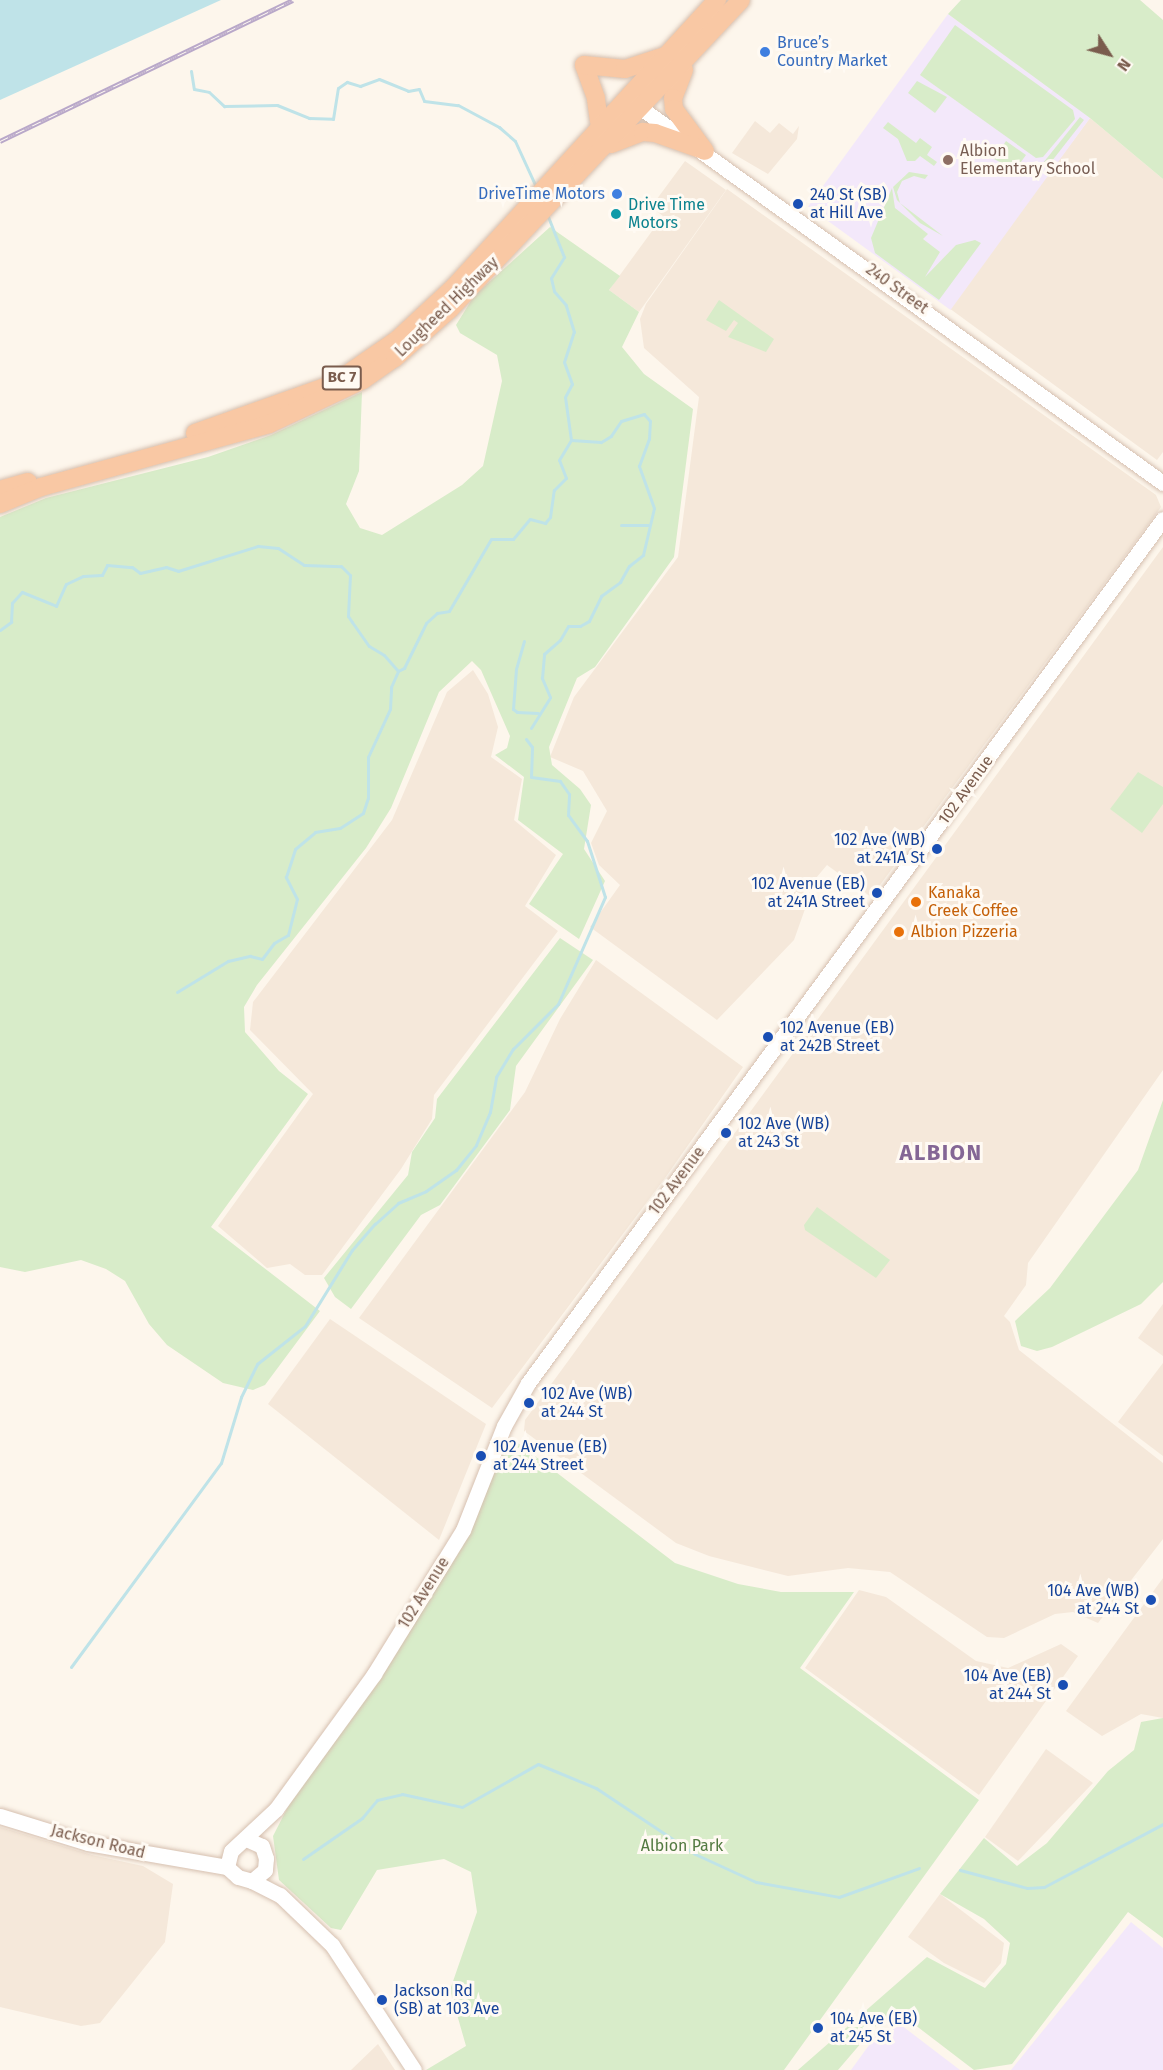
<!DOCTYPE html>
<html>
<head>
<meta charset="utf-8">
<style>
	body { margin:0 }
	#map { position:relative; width:1163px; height:2070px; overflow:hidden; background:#fdf6ec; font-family:"Fira Sans",sans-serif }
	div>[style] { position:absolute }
	.residential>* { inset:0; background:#f5e8da }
	.education>* { inset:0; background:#f3e8fa; transform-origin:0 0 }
	.green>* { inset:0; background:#d8ecc9 }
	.water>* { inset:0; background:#bfe3e8 }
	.stream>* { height:3px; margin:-1.5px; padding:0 1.5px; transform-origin:1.5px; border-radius:1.5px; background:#bfe3e8 }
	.roads { filter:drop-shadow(0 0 2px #d6c0b0) drop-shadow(0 0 2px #d6c0b0) }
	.secondary>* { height:15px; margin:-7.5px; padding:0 7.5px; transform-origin:7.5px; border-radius:7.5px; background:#fff }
	.trunk>* { height:18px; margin:-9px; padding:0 9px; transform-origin:9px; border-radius:9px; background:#f9c8a4 }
	.rail>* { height:5px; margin-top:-2.5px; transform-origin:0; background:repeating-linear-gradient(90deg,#fffaf3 0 9px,#b9a8c9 0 18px); box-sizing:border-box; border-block:2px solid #b9a8c9 }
	.dots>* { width:16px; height:16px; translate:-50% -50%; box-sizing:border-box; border:3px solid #fffaf3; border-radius:50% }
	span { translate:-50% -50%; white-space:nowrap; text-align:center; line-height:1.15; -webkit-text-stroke:6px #fffaf3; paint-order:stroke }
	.shield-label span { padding:2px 4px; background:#fffaf3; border:2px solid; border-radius:4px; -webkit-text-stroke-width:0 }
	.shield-label { font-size:15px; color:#7a5c4d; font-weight:700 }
	.shop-label { font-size:16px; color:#366cbe }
	.left { translate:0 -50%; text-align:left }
	.right { translate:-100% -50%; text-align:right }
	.education-label { font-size:16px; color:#785e54 }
	.transit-label { font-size:16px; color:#164399 }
	.culture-label { font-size:16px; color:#0d838f }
	.street-label { font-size:16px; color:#7a5c4d }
	.food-label { font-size:16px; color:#c56008 }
	.park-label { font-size:16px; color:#537a41 }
	.district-label { font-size:22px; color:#846695; font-weight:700; letter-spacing:1.5px }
	.north { position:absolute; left:1079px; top:24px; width:60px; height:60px; -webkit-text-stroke:4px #fffaf3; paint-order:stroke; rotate:126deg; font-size:16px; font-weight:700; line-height:24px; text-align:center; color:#7a5c4d }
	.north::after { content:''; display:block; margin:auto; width:21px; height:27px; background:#7a5c4d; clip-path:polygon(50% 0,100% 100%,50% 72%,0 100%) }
</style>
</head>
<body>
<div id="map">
	<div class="residential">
		<div style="clip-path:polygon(1090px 118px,1163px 179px,1163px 452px,1157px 460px,949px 308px)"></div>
		<div style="clip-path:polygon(755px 121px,770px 133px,779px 123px,793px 134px,799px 126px,797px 139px,768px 174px,732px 153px)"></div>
		<div style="clip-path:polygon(685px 161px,726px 190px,639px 312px,609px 290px,663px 216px,651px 207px)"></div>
		<div style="clip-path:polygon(727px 189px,1156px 495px,1161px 507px,871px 897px,827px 865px,816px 878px,794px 940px,717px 1020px,590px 927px,620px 885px,599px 865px,591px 843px,607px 811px,583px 771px,550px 757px,574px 697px,678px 557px,699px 397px,644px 348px,640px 319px,646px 304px)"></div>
		<div style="clip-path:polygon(1163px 547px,1163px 1070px,1028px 1263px,1026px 1285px,1004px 1316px,1010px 1322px,1019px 1350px,1163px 1463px,1163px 1539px,1098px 1623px,1073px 1612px,1055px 1614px,1004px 1638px,987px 1637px,890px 1572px,848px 1568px,788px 1576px,709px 1556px,676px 1543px,524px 1431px,525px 1420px)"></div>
		<div style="clip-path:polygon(473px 670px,488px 694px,498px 727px,491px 757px,522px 779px,514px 820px,556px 855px,525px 906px,558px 931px,434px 1095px,432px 1119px,401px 1169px,322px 1275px,305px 1275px,290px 1264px,267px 1268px,218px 1226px,313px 1094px,250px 1030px,253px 1002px,392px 820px,447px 692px)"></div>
		<div style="clip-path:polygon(596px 960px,743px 1067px,665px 1178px,492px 1408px,359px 1318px,525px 1092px,560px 1019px)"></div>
		<div style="clip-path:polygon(1163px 1304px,1163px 1356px,1138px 1338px)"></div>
		<div style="clip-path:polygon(330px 1319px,486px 1424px,439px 1540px,268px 1404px)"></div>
		<div style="clip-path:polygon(1163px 1363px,1163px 1456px,1118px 1422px)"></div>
		<div style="clip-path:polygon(1163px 1578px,1163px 1718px,1141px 1714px,1102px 1736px,1066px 1711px)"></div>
		<div style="clip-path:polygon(859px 1590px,886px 1597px,976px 1661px,1008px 1668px,1061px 1644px,1078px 1656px,979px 1795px,805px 1668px)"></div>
		<div style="clip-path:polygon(1046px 1749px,1093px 1783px,1018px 1861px,985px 1837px)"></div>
		<div style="clip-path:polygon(0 1827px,92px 1855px,143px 1866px,173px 1884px,165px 1942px,100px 2023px,81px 2026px,0 2007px)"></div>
		<div style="clip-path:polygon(940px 1894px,1004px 1943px,1001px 1963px,984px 1983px,944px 1963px,908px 1937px)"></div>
		<div style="clip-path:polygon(378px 2044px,395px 2070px,351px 2070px)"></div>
	</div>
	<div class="education">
		<div style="left:948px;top:14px;width:176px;height:238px;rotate:36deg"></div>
		<div style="clip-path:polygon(1131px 1922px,1163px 1948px,1163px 2070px,1011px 2070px)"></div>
		<div style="clip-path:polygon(901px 2025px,960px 2070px,851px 2070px,880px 2030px)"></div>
	</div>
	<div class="green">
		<div style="clip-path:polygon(961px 0,1140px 0,1163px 20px,1163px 179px,1090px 118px,948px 14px)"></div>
		<div style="clip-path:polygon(955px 25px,1073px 110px,1075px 119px,1043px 157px,1036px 158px,920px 75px)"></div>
		<div style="clip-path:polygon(917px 81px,947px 97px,935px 113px,908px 93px)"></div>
		<div style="clip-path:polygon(1080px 117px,1084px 120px,1048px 166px,1043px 163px)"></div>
		<div style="clip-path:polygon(888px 122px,916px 143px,920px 138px,932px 147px,927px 155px,937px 162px,934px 166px,920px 156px,915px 161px,907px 161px,898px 139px,883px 128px)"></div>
		<div style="clip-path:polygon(1006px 141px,1026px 155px,1015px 170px,994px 159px)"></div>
		<div style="clip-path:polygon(909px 172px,928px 175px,925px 179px,914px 176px,902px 181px,897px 192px,900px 203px,943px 236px,920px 223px,897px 200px,893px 187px)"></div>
		<div style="clip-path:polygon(892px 188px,895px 208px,928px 234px,923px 239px,940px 252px,925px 277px,956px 245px,975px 240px,981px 243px,939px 300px,875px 253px,871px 238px)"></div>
		<div style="clip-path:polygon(550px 227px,620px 276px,609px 290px,639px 312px,622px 347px,644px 374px,693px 409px,674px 557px,595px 667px,577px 678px,549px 747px,552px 765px,580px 789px,591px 805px,584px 849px,605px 881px,579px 939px,529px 904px,563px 854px,518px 820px,524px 777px,495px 755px,507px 748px,510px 736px,481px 670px,472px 661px,439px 692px,391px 808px,366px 848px,257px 985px,244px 1007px,245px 1032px,279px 1071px,308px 1094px,211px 1227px,320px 1311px,265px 1385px,253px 1390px,223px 1383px,167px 1345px,149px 1324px,125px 1281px,106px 1269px,81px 1260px,25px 1272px,0 1267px,0 517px,46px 498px,208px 457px,271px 435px,362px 392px,359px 471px,346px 504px,360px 528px,382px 535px,462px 485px,483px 466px,502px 381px,497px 355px,460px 333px,456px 325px,474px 296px)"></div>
		<div style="clip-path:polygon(719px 300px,774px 339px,766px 352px,728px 337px,738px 323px,734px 320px,726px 331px,706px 320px)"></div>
		<div style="clip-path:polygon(1138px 772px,1163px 787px,1163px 804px,1142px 833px,1110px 809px)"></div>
		<div style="clip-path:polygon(560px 938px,593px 960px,516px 1066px,510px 1110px,440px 1205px,421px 1215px,351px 1309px,335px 1297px,324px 1278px,408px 1175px,412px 1152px,435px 1118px,437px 1099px)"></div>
		<div style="clip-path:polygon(1163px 1100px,1163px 1282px,1141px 1304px,1052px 1347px,1037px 1351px,1021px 1346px,1015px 1321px,1050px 1288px,1138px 1170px)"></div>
		<div style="clip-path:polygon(817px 1207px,890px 1260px,876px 1278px,805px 1230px,804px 1225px)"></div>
		<div style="clip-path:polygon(510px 1437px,675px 1563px,738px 1584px,781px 1592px,854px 1592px,800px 1668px,979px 1800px,784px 2070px,426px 2070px,466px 2046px,450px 1990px,477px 1912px,471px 1872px,444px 1859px,377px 1870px,341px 1930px,331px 1928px,279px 1880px,273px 1836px,294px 1795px,465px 1541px)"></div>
		<div style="clip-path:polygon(1163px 1718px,1163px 1938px,1128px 1912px,1012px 2064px,974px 2070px,906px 2018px,880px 2021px,838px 2070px,798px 2070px,927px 1957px,985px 1988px,1006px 1964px,1010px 1943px,984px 1919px,940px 1894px,984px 1838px,1017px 1866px,1047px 1843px,1108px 1771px,1134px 1750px,1141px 1722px)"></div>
	</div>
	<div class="water">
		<div style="clip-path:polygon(0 0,221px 0,0 100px)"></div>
	</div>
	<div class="stream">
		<div style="left:191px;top:71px;width:18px;rotate:81deg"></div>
		<div style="left:194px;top:89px;width:15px;rotate:11deg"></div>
		<div style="left:209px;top:92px;width:21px;rotate:43deg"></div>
		<div style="left:224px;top:106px;width:53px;rotate:-1.1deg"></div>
		<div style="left:277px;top:105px;width:35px;rotate:22deg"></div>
		<div style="left:309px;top:118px;width:24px;rotate:2deg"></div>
		<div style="left:333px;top:119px;width:31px;rotate:-81deg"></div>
		<div style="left:338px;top:88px;width:11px;rotate:-34deg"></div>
		<div style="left:347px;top:82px;width:14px;rotate:17deg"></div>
		<div style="left:360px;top:86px;width:20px;rotate:-20deg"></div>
		<div style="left:379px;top:79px;width:31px;rotate:22deg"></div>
		<div style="left:408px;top:91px;width:11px;rotate:-10deg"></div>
		<div style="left:419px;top:89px;width:13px;rotate:67deg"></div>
		<div style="left:424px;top:101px;width:34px;rotate:7deg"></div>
		<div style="left:458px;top:105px;width:47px;rotate:28.2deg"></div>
		<div style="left:499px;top:127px;width:21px;rotate:41deg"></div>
		<div style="left:515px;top:141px;width:53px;rotate:65.4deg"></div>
		<div style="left:621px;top:525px;width:27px"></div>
		<div style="left:0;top:630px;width:14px;rotate:-36deg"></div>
		<div style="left:11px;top:622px;width:19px;rotate:-87deg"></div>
		<div style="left:12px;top:603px;width:15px;rotate:-48deg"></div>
		<div style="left:22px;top:592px;width:37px;rotate:22deg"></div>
		<div style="left:56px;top:606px;width:24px;rotate:-66deg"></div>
		<div style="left:66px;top:584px;width:19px;rotate:-25deg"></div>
		<div style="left:83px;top:576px;width:19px;rotate:-3deg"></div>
		<div style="left:102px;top:575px;width:11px;rotate:-63deg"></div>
		<div style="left:107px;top:565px;width:25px;rotate:5deg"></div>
		<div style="left:132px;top:567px;width:10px;rotate:37deg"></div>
		<div style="left:140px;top:573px;width:27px;rotate:-13deg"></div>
		<div style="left:166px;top:567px;width:13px;rotate:18deg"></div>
		<div style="left:178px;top:571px;width:84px;rotate:-17.4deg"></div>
		<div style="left:258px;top:546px;width:20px;rotate:6deg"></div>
		<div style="left:278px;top:548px;width:31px;rotate:33deg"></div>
		<div style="left:304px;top:565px;width:37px;rotate:2deg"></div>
		<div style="left:341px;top:566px;width:13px;rotate:45deg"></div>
		<div style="left:350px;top:575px;width:41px;rotate:92.8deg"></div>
		<div style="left:348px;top:616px;width:7px;rotate:56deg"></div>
		<div style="left:352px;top:622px;width:29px;rotate:55deg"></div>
		<div style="left:369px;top:646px;width:17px;rotate:31deg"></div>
		<div style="left:384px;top:655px;width:21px;rotate:49deg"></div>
		<div style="left:398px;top:671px;width:7px;rotate:-27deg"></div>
		<div style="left:404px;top:668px;width:50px;rotate:-63.9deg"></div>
		<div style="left:426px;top:623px;width:15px;rotate:-42deg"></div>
		<div style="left:437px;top:613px;width:12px;rotate:-9deg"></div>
		<div style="left:449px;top:611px;width:83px;rotate:-59.7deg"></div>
		<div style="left:491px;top:539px;width:22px"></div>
		<div style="left:513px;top:539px;width:26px;rotate:-50deg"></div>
		<div style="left:530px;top:519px;width:16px;rotate:15deg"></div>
		<div style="left:545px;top:523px;width:8px;rotate:-50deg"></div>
		<div style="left:550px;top:517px;width:27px;rotate:-82deg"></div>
		<div style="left:554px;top:490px;width:17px;rotate:-45deg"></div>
		<div style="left:566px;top:478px;width:19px;rotate:-111deg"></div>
		<div style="left:559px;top:460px;width:23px;rotate:-59deg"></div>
		<div style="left:571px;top:440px;width:43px;rotate:-97.9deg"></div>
		<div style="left:565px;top:397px;width:15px;rotate:-62deg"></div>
		<div style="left:572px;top:384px;width:23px;rotate:-110deg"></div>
		<div style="left:564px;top:362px;width:32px;rotate:-72deg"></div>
		<div style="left:574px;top:332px;width:28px;rotate:-107deg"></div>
		<div style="left:566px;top:305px;width:18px;rotate:-131deg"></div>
		<div style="left:554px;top:291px;width:13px;rotate:-103deg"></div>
		<div style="left:551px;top:278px;width:25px;rotate:-58deg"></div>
		<div style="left:564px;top:257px;width:46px;rotate:-111.6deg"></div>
		<div style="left:524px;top:641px;width:29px;rotate:106deg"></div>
		<div style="left:516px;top:669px;width:40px;rotate:94.3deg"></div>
		<div style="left:513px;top:709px;width:5px;rotate:37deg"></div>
		<div style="left:517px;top:712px;width:21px;rotate:3deg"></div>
		<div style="left:531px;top:728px;width:36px;rotate:-58deg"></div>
		<div style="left:550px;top:697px;width:21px;rotate:-113deg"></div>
		<div style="left:542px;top:678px;width:24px;rotate:-85deg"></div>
		<div style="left:544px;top:654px;width:21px;rotate:-41deg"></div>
		<div style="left:560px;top:640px;width:16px;rotate:-60deg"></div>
		<div style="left:568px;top:626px;width:12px"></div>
		<div style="left:580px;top:626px;width:10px;rotate:-29deg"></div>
		<div style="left:589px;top:621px;width:28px;rotate:-64deg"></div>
		<div style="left:601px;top:596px;width:24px;rotate:-36deg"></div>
		<div style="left:620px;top:582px;width:18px;rotate:-61deg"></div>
		<div style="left:629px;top:566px;width:18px;rotate:-38deg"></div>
		<div style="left:643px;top:555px;width:48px;rotate:-76.8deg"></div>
		<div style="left:654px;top:508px;width:45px;rotate:-109.7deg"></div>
		<div style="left:639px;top:466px;width:29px;rotate:-70deg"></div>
		<div style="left:649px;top:439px;width:18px;rotate:-87deg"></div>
		<div style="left:650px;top:421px;width:9px;rotate:-131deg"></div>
		<div style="left:644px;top:414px;width:24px;rotate:163deg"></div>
		<div style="left:621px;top:421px;width:18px;rotate:124deg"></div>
		<div style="left:611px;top:436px;width:12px;rotate:149deg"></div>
		<div style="left:601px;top:442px;width:30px;rotate:-176deg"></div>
		<div style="left:177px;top:992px;width:60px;rotate:-31.3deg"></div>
		<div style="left:228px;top:961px;width:23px;rotate:-13deg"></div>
		<div style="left:250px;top:956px;width:12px;rotate:14deg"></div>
		<div style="left:262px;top:959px;width:20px;rotate:-53deg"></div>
		<div style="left:274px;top:943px;width:16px;rotate:-30deg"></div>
		<div style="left:288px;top:935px;width:37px;rotate:-76deg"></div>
		<div style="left:297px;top:899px;width:25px;rotate:-117deg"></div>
		<div style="left:286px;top:877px;width:29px;rotate:-72deg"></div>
		<div style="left:295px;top:849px;width:26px;rotate:-40deg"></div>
		<div style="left:315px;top:832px;width:25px;rotate:-9deg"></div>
		<div style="left:340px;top:828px;width:27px;rotate:-33deg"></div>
		<div style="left:363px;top:813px;width:16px;rotate:-72deg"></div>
		<div style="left:368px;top:798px;width:41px;rotate:-90deg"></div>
		<div style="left:368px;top:757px;width:53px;rotate:-65.4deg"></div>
		<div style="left:390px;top:709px;width:22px;rotate:-87deg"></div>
		<div style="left:391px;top:687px;width:17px;rotate:-66deg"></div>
		<div style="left:71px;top:1667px;width:253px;rotate:-53.7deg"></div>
		<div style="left:221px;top:1463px;width:69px;rotate:-73.1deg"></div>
		<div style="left:241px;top:1397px;width:37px;rotate:-64deg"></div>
		<div style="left:257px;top:1364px;width:61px;rotate:-38.4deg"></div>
		<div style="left:305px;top:1326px;width:89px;rotate:-58.3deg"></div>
		<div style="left:352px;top:1250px;width:35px;rotate:-49deg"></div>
		<div style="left:375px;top:1224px;width:31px;rotate:-42deg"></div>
		<div style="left:398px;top:1203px;width:30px;rotate:-23deg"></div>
		<div style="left:426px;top:1191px;width:37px;rotate:-35deg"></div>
		<div style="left:456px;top:1170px;width:32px;rotate:-51deg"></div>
		<div style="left:476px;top:1145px;width:36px;rotate:-67deg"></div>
		<div style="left:490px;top:1112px;width:36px;rotate:-80deg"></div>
		<div style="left:496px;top:1077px;width:33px;rotate:-59deg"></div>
		<div style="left:513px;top:1049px;width:64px;rotate:-45deg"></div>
		<div style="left:558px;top:1004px;width:117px;rotate:-66.3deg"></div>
		<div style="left:605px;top:897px;width:59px;rotate:-107.8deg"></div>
		<div style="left:587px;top:841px;width:32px;rotate:-126deg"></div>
		<div style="left:568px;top:815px;width:21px;rotate:-87deg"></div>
		<div style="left:569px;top:794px;width:16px;rotate:-125deg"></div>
		<div style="left:560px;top:781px;width:29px;rotate:-172deg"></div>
		<div style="left:531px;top:777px;width:30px;rotate:-88deg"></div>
		<div style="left:532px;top:747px;width:10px;rotate:-127deg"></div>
		<div style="left:303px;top:1859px;width:72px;rotate:-34.8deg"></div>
		<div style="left:362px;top:1818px;width:23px;rotate:-50deg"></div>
		<div style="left:377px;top:1800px;width:26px;rotate:-13deg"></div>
		<div style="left:402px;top:1794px;width:61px;rotate:12.2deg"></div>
		<div style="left:462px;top:1807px;width:87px;rotate:-29.5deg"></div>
		<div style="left:538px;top:1764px;width:63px;rotate:22.5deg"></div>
		<div style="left:596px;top:1788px;width:119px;rotate:33.7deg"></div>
		<div style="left:695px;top:1854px;width:67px;rotate:24.7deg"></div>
		<div style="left:756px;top:1882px;width:84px;rotate:10.2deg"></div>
		<div style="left:839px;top:1897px;width:85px;rotate:-19.9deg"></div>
		<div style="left:960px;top:1870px;width:69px;rotate:15deg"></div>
		<div style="left:1027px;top:1888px;width:17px;rotate:-3deg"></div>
		<div style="left:1044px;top:1887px;width:135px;rotate:-27.9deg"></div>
	</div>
	<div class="roads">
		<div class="secondary">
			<div style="left:631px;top:101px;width:655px;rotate:35.68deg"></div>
			<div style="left:0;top:1816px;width:92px;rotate:17.1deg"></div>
			<div style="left:88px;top:1843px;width:141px;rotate:9.8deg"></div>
			<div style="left:246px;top:1839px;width:17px;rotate:24deg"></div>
			<div style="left:262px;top:1846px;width:13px;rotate:72deg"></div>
			<div style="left:266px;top:1858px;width:12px;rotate:95deg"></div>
			<div style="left:265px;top:1870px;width:17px;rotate:140deg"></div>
			<div style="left:252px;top:1881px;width:15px;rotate:-164deg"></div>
			<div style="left:238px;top:1877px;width:15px;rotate:-138deg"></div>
			<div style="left:227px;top:1867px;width:16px;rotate:-76deg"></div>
			<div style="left:231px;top:1851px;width:62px;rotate:-43deg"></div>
			<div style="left:276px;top:1809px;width:167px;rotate:-54deg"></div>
			<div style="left:374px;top:1674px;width:169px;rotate:-58.3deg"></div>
			<div style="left:463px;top:1530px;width:112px;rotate:-68.5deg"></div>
			<div style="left:504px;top:1426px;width:49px;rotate:-60.8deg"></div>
			<div style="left:528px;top:1383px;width:1072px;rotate:-53.69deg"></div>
			<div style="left:252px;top:1881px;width:31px;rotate:27deg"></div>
			<div style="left:280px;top:1895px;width:72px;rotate:43.9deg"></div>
			<div style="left:332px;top:1945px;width:149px;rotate:56.7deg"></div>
		</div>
		<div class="trunk">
			<div style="left:684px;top:70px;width:30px;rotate:111deg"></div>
			<div style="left:673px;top:98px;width:11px;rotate:85deg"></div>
			<div style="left:674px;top:109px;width:52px;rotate:53.6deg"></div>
			<div style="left:600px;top:128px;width:30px;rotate:-98deg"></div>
			<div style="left:596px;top:98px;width:35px;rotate:-110deg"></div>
			<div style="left:584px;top:65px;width:41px;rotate:5.6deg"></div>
			<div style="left:625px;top:69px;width:40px;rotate:-18deg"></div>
			<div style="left:611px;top:144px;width:34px;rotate:-21deg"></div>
			<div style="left:643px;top:132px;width:12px;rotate:5deg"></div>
			<div style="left:655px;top:133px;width:51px;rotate:19.5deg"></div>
			<div style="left:195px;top:433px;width:146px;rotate:-19.5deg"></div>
			<div style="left:333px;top:384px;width:79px;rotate:-34.7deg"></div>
			<div style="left:398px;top:339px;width:78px;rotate:-42.9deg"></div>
			<div style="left:455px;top:286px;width:388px;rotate:-47.5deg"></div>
			<div style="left:0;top:490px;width:29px;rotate:-16deg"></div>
			<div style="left:0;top:504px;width:44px;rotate:-22.5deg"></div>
			<div style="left:41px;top:487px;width:237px;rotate:-15.4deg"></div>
			<div style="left:269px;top:424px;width:104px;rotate:-25.1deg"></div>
			<div style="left:363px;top:380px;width:39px;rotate:-35deg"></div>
			<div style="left:395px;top:358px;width:74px;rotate:-41.7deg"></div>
			<div style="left:450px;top:309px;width:424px;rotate:-46.7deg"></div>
		</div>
	</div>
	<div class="rail">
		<div style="left:0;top:141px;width:325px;rotate:-25.7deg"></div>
	</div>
	<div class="dots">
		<div style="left:765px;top:52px;background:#3f7fe0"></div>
		<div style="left:948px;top:160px;background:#8d6e63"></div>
		<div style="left:617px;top:194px;background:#3f7fe0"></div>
		<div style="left:798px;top:204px;background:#1a4fb4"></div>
		<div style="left:616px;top:214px;background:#0f9aa8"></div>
		<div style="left:937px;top:849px;background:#1a4fb4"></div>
		<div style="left:877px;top:893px;background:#1a4fb4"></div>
		<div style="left:916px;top:902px;background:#e8710a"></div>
		<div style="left:899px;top:932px;background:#e8710a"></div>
		<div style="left:768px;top:1037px;background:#1a4fb4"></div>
		<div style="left:726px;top:1133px;background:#1a4fb4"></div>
		<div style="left:529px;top:1403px;background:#1a4fb4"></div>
		<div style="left:481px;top:1456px;background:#1a4fb4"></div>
		<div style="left:1151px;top:1600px;background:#1a4fb4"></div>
		<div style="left:1063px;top:1685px;background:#1a4fb4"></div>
		<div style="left:382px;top:2000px;background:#1a4fb4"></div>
		<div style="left:818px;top:2028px;background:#1a4fb4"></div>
	</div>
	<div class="shield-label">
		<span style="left:342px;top:378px">BC 7</span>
	</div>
	<div class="shop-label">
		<span class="left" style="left:777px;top:52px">Bruce’s<br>Country Market</span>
		<span class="right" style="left:605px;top:194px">DriveTime Motors</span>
	</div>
	<div class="education-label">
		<span class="left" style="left:960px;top:160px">Albion<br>Elementary School</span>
	</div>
	<div class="transit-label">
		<span class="left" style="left:810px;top:204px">240 St (SB)<br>at Hill Ave</span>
		<span class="right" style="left:925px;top:849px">102 Ave (WB)<br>at 241A St</span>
		<span class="right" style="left:865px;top:893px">102 Avenue (EB)<br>at 241A Street</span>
		<span class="left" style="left:780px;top:1037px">102 Avenue (EB)<br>at 242B Street</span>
		<span class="left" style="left:738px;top:1133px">102 Ave (WB)<br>at 243 St</span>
		<span class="left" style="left:541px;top:1403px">102 Ave (WB)<br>at 244 St</span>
		<span class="left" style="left:493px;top:1456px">102 Avenue (EB)<br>at 244 Street</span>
		<span class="right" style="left:1139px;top:1600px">104 Ave (WB)<br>at 244 St</span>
		<span class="right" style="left:1051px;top:1685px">104 Ave (EB)<br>at 244 St</span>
		<span class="left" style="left:394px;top:2000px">Jackson Rd<br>(SB) at 103 Ave</span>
		<span class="left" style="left:830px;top:2028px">104 Ave (EB)<br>at 245 St</span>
	</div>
	<div class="culture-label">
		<span class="left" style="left:628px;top:214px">Drive Time<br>Motors</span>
	</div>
	<div class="street-label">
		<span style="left:897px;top:289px;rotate:36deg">240 Street</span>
		<span style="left:447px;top:307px;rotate:-44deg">Lougheed Highway</span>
		<span style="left:966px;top:790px;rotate:-54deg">102 Avenue</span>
		<span style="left:677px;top:1181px;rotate:-53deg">102 Avenue</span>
		<span style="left:424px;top:1593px;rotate:-58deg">102 Avenue</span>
		<span style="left:98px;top:1842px;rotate:14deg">Jackson Road</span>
	</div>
	<div class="food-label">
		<span class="left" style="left:928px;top:902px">Kanaka<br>Creek Coffee</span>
		<span class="left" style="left:911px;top:932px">Albion Pizzeria</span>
	</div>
	<div class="park-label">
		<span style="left:682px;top:1846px">Albion Park</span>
	</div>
	<div class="district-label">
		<span style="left:941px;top:1153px">ALBION</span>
	</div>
	<div class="north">N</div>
</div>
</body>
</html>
